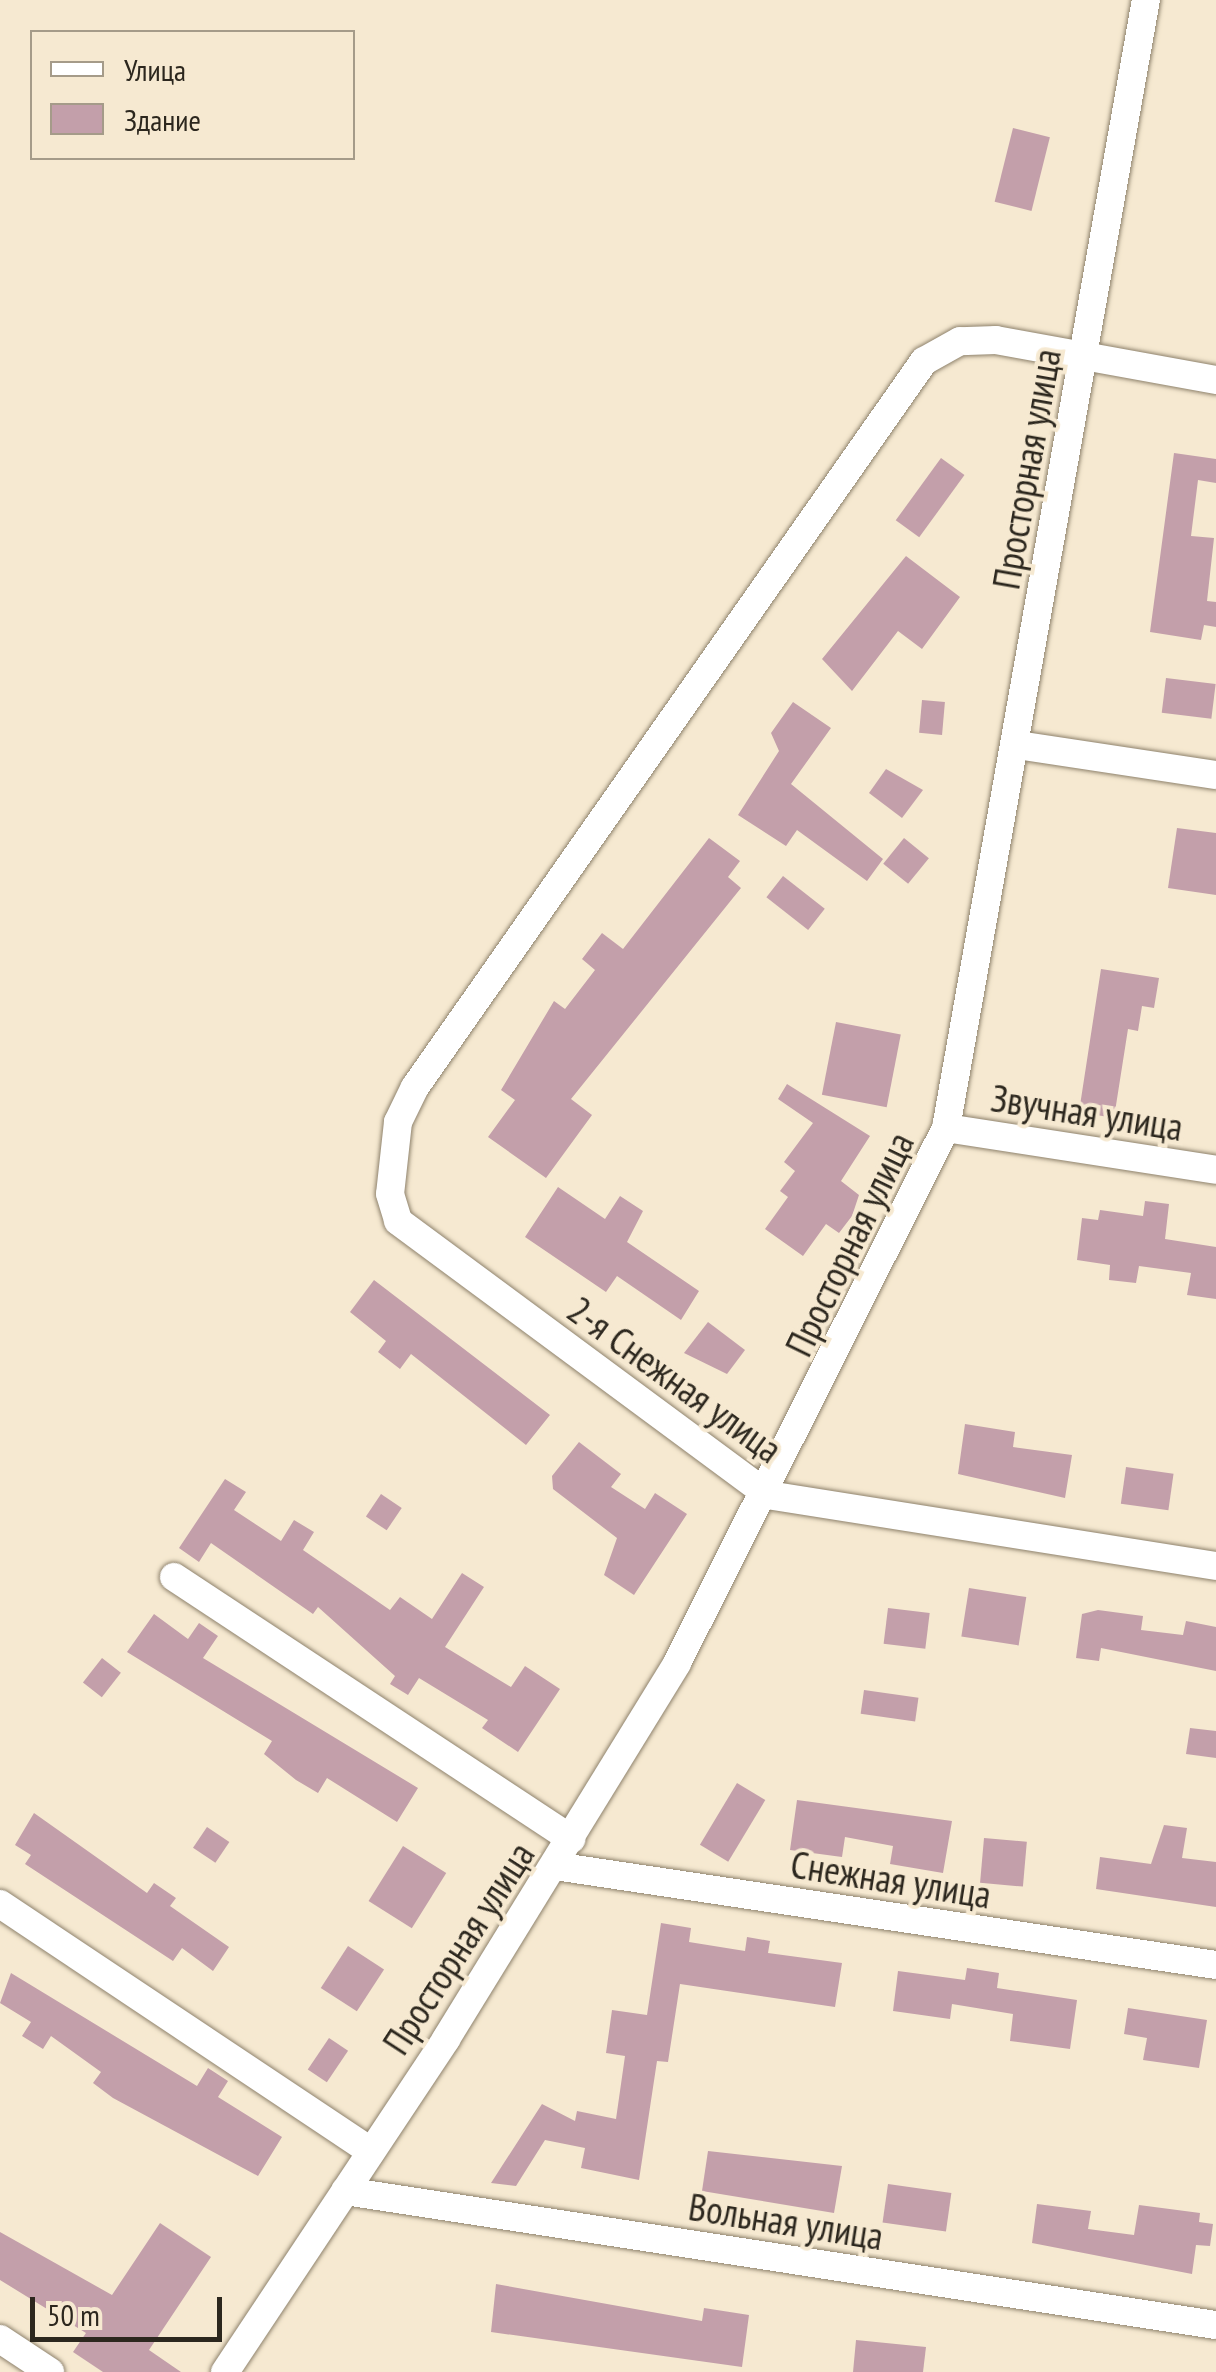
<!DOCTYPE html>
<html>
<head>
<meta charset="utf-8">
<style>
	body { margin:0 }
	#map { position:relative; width:1216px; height:2372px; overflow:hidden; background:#f6e9d1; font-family:"PT Sans Narrow",sans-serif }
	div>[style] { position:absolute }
	.building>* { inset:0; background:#c39faa; transform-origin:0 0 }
	.roads { filter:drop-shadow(0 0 2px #8e826c) drop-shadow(0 0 2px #8e826c) }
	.minor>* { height:28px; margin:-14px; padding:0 14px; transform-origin:14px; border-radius:14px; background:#fff }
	span { translate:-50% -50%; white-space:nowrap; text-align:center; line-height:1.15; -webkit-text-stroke:8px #f6e9d1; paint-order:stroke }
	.street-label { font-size:38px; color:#2c271e }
	.legend { position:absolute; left:30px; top:30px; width:325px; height:130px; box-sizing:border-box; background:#f6e9d1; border:2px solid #a59b89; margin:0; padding:12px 18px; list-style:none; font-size:30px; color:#2c271e }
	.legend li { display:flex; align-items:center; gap:20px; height:50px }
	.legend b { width:50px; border:2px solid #a59b89 }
	.scale { position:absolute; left:30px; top:2297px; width:192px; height:45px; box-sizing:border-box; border:5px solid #2c271e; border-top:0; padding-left:12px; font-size:30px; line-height:35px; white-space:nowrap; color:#2c271e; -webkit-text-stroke:8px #f6e9d1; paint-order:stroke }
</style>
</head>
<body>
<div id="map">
	<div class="building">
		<div style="left:1013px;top:128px;width:38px;height:76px;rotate:14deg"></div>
		<div style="clip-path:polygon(1174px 453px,1216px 459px,1216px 483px,1198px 480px,1191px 536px,1214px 538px,1207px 601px,1216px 602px,1216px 627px,1204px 625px,1201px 640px,1150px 632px)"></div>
		<div style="left:941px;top:458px;width:29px;height:77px;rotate:36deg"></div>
		<div style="clip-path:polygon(906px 556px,960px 597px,922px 649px,898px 631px,852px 691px,822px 659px)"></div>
		<div style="left:1166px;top:678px;width:50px;height:35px;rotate:7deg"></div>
		<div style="left:922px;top:700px;width:23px;height:33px;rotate:5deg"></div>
		<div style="clip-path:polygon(793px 702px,831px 728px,791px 784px,883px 859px,867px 881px,797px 830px,786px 846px,738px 815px,779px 751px,771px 733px)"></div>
		<div style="clip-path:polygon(886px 769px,923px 790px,902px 818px,869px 793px)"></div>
		<div style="clip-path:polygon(1177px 828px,1216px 833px,1216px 895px,1168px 888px)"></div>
		<div style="clip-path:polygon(709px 838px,740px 861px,728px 877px,741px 888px,571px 1099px,592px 1115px,546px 1178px,488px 1137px,515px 1100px,501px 1090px,554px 1001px,565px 1009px,595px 970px,582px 959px,602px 933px,623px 949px)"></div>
		<div style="left:904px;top:838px;width:32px;height:33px;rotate:39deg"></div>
		<div style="left:783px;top:876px;width:53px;height:27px;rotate:38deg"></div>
		<div style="clip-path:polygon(1101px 969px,1159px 978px,1154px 1008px,1142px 1006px,1138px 1031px,1128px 1029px,1114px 1118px,1079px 1112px)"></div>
		<div style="left:836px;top:1022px;width:66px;height:74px;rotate:11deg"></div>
		<div style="clip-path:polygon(787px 1084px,870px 1136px,841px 1181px,859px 1195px,852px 1216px,839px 1233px,826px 1224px,803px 1256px,765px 1229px,788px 1197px,780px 1191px,795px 1171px,784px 1162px,813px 1123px,778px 1099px)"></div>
		<div style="clip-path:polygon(558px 1187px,605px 1219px,620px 1196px,643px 1211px,627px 1242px,699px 1291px,681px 1320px,617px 1276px,606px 1292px,525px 1237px)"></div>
		<div style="clip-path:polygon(1145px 1201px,1169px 1204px,1165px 1239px,1216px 1247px,1216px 1299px,1187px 1295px,1191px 1273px,1139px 1266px,1136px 1283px,1109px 1280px,1110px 1265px,1077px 1260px,1082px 1218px,1098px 1220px,1100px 1210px,1143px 1216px)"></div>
		<div style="clip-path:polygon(374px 1280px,550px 1415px,526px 1445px,411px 1354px,400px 1369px,378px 1352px,386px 1341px,350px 1312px)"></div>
		<div style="clip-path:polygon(708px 1322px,745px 1350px,727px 1374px,684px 1353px)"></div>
		<div style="clip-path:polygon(965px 1424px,1015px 1432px,1013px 1447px,1072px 1455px,1065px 1498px,958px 1474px)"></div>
		<div style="clip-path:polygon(579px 1442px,621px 1474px,611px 1487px,645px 1509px,655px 1493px,687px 1514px,634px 1595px,604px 1575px,617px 1538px,553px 1489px,552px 1476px)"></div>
		<div style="left:1126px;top:1467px;width:48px;height:37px;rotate:8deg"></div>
		<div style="clip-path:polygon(225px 1479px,246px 1492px,234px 1510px,281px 1541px,294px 1520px,314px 1532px,303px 1550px,390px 1610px,400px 1597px,432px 1619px,462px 1573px,484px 1587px,445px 1647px,511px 1687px,525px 1666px,560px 1689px,518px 1752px,482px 1728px,488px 1720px,419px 1678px,408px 1695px,390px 1684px,395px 1676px,318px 1607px,313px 1614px,211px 1543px,199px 1562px,179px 1548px)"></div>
		<div style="left:381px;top:1494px;width:25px;height:27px;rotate:34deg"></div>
		<div style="left:969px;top:1588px;width:58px;height:49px;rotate:9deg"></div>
		<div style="left:888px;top:1608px;width:42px;height:36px;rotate:7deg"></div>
		<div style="clip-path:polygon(1098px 1610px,1143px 1616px,1141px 1630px,1183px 1635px,1186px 1621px,1216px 1627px,1216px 1671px,1101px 1648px,1099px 1661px,1076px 1658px,1082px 1614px)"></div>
		<div style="clip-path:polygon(154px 1614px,188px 1639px,199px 1623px,218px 1636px,203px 1658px,418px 1788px,397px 1822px,327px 1778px,318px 1793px,296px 1780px,264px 1754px,272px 1741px,127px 1652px)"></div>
		<div style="left:102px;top:1658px;width:24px;height:31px;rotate:38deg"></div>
		<div style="left:864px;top:1690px;width:55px;height:24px;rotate:8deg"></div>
		<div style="clip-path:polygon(1190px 1728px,1216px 1731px,1216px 1758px,1186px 1754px)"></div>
		<div style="left:737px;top:1783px;width:33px;height:72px;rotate:31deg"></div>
		<div style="clip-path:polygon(797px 1800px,952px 1821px,943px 1873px,890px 1864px,893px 1846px,845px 1837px,842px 1857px,790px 1850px)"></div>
		<div style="clip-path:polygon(34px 1813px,147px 1893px,154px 1883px,176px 1898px,170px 1906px,229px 1947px,213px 1971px,182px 1948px,173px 1961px,25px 1864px,31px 1855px,15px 1845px)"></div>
		<div style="clip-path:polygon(1164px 1825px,1187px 1828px,1182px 1858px,1216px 1862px,1216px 1907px,1096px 1889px,1100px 1857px,1151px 1864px)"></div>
		<div style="left:207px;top:1827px;width:27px;height:25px;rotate:34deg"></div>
		<div style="left:984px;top:1838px;width:43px;height:45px;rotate:5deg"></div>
		<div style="left:403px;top:1846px;width:51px;height:65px;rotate:32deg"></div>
		<div style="clip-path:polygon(661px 1923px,691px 1928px,689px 1942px,745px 1951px,747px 1937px,770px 1941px,768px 1953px,842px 1963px,835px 2007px,680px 1984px,668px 2062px,657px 2061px,639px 2180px,581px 2168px,585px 2148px,545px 2140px,516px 2186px,491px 2183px,542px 2104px,575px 2121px,577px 2111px,616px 2119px,625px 2056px,606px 2053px,612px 2010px,647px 2015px)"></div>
		<div style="left:348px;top:1946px;width:43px;height:50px;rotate:33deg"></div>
		<div style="clip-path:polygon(967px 1968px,999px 1973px,997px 1988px,1077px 2000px,1070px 2049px,1010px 2041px,1013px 2014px,952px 2004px,950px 2019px,893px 2011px,898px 1971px,965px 1980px)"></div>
		<div style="clip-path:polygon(11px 1973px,197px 2086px,208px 2068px,228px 2081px,218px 2097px,282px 2137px,258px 2176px,113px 2098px,93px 2083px,101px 2072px,51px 2036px,43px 2049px,22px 2036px,31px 2022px,0 2003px)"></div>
		<div style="clip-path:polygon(1128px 2008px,1207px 2020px,1199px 2068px,1143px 2060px,1147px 2038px,1124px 2034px)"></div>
		<div style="left:329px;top:2038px;width:23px;height:38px;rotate:34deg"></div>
		<div style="clip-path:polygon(708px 2151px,842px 2166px,834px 2213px,702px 2191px)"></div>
		<div style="left:888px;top:2184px;width:64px;height:39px;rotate:8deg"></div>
		<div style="clip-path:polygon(1037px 2204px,1091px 2211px,1088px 2229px,1134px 2235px,1139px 2205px,1200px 2213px,1199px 2222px,1213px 2224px,1210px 2246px,1196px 2245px,1192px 2274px,1032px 2243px)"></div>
		<div style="clip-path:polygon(160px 2223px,211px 2257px,149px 2350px,181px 2372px,103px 2372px,73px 2352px,86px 2333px,0 2280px,0 2232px,112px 2295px)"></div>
		<div style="clip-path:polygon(496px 2284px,702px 2321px,704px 2308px,749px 2315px,742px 2367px,491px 2332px)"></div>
		<div style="clip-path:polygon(856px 2340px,926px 2347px,923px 2372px,853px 2372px)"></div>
	</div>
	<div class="roads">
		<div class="minor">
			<div style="left:1216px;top:380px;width:224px;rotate:-169.7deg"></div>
			<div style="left:996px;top:340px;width:36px;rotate:178deg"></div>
			<div style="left:960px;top:341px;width:41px;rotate:150.9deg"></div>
			<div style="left:924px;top:361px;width:887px;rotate:125.03deg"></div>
			<div style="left:415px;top:1087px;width:39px;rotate:116deg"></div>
			<div style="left:398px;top:1122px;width:72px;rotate:96.3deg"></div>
			<div style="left:390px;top:1194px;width:28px;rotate:73deg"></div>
			<div style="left:398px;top:1221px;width:460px;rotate:36.5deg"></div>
			<div style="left:768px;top:1495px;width:454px;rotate:9deg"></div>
			<div style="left:1017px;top:745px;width:201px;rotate:8.6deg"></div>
			<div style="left:946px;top:1128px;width:273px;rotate:8.8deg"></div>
			<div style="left:174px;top:1577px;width:476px;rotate:33.4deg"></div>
			<div style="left:555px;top:1866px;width:668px;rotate:8.52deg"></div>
			<div style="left:0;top:1904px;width:446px;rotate:33.7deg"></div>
			<div style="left:345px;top:2191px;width:881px;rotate:8.75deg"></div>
			<div style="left:0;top:2339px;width:60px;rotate:33.4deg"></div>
			<div style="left:225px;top:2372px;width:400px;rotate:-56.4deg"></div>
			<div style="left:446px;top:2039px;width:441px;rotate:-58.4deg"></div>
			<div style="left:677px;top:1663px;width:599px;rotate:-63.31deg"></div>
			<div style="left:946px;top:1128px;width:1146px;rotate:-79.95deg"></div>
		</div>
	</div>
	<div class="street-label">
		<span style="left:1026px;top:469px;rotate:-80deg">Просторная улица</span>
		<span style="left:1087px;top:1112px;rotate:9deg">Звучная улица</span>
		<span style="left:849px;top:1244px;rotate:-64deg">Просторная улица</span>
		<span style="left:675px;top:1379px;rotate:36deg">2-я Снежная улица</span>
		<span style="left:891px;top:1879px;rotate:9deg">Снежная улица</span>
		<span style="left:458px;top:1948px;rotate:-57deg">Просторная улица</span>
		<span style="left:786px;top:2221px;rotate:9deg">Вольная улица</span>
	</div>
	<ul class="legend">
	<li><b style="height:12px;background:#fff"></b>Улица</li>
	<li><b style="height:28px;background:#c39faa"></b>Здание</li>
	</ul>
	<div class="scale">50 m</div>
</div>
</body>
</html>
